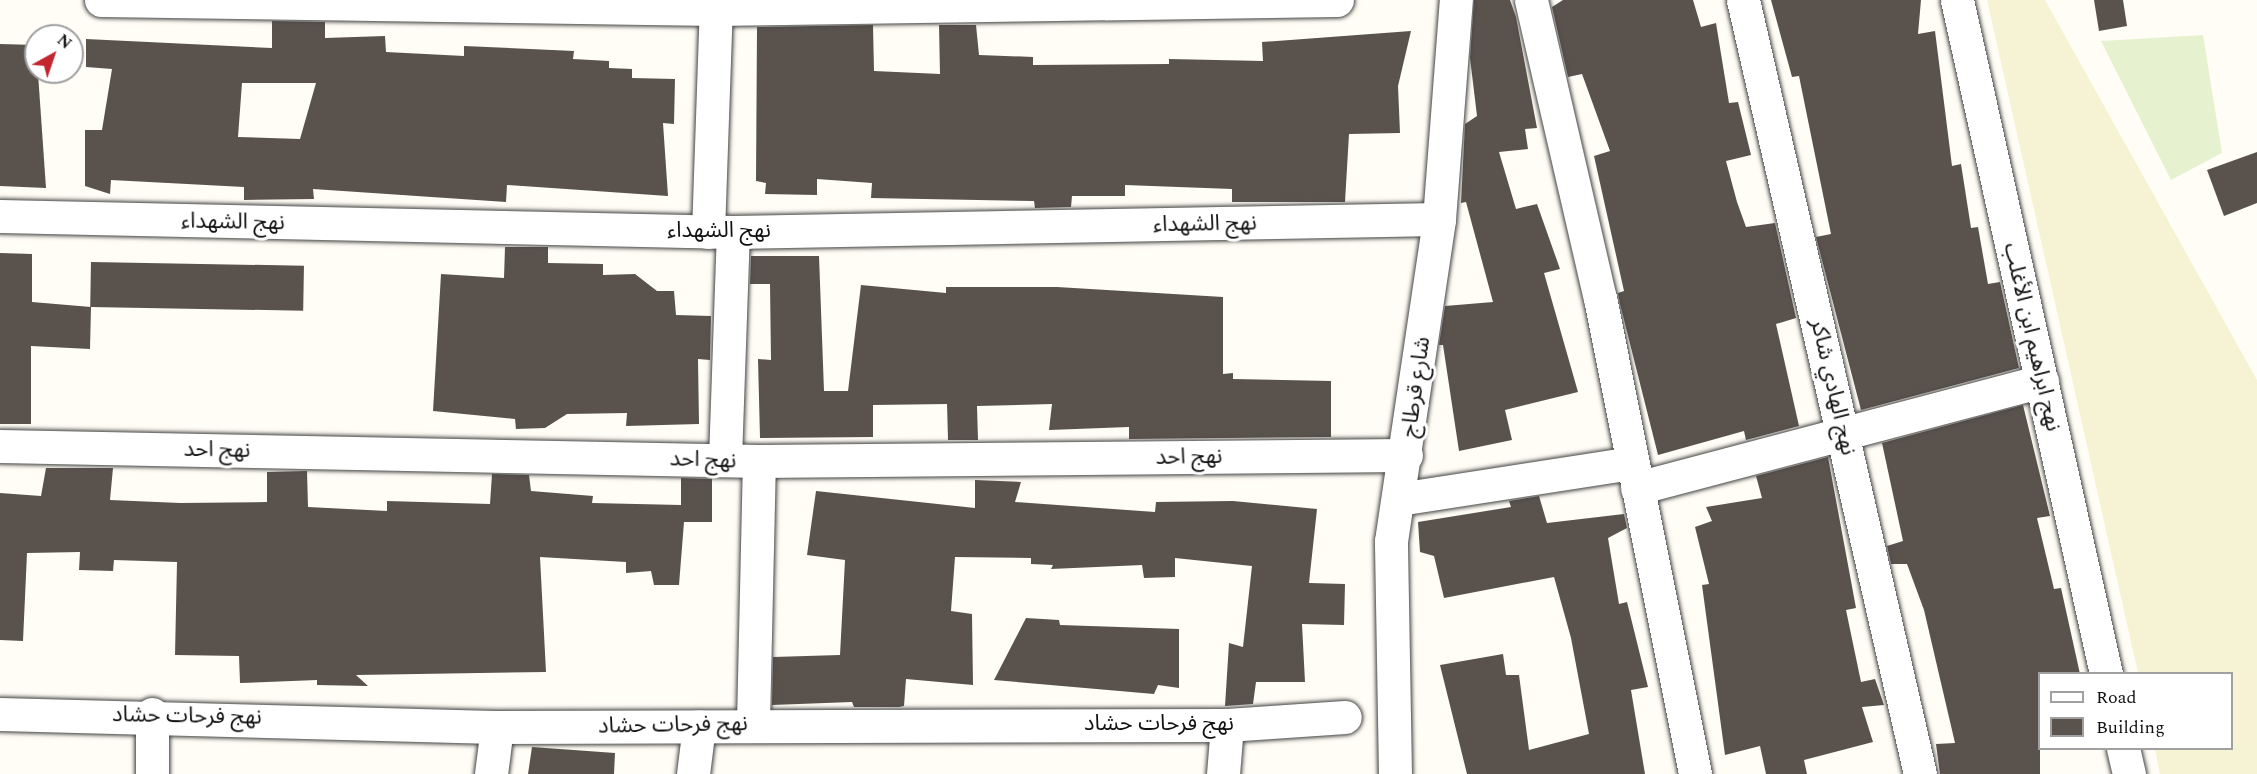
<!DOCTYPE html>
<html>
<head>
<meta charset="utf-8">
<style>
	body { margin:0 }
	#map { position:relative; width:2257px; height:774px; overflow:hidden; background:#fffdf5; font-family:Spectral,"Noto Sans Arabic",serif }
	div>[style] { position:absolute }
	.farmland>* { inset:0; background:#f6f3d4 }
	.pitch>* { inset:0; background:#e6f2cf }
	.building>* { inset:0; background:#5a524d; transform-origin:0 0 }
	.roads { filter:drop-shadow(0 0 2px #444) drop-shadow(0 0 2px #444) }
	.minor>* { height:33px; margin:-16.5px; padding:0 16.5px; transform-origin:16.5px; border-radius:16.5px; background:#fff }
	span { translate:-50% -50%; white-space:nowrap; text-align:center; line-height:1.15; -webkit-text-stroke:6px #fff; paint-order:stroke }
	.street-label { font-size:22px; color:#111 }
	.legend { position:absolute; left:2038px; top:672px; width:195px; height:78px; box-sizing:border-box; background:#fff; border:2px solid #a0a0a0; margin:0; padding:8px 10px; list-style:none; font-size:18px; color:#111 }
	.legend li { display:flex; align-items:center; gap:12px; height:30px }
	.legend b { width:30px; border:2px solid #a0a0a0 }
	.north { position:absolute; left:24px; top:24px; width:60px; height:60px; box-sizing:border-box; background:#fff; border:2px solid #a0a0a0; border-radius:50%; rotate:40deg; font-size:16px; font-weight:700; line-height:24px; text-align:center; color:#111 }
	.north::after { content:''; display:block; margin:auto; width:21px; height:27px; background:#c4262e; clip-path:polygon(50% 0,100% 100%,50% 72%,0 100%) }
</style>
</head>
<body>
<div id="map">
	<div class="farmland">
		<div style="clip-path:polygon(1987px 0,2045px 0,2257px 380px,2257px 774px,2160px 774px,2155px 749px,2232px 748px,2232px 674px,2138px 673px)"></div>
	</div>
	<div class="pitch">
		<div style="clip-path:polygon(2203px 35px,2222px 153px,2171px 180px,2101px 41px)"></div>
	</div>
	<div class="building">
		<div style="clip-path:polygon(1474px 0,1510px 0,1516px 17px,1537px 128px,1525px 129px,1528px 149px,1499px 152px,1516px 209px,1537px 204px,1560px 269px,1544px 273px,1578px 392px,1505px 410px,1512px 440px,1459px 451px,1443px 345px,1439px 345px,1445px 306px,1493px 302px,1466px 202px,1461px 203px,1465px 124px,1477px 116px,1470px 58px)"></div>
		<div style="clip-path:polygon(1563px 0,1693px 0,1701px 27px,1716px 23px,1729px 103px,1738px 102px,1751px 155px,1726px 161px,1737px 202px,1746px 227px,1775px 223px,1796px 318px,1776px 324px,1799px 426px,1746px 440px,1744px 431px,1658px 455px,1620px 304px,1618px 293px,1624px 291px,1594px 156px,1610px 151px,1582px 74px,1568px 77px,1552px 7px)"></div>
		<div style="clip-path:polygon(1771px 0,1921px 0,1918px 34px,1935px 31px,1952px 166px,1961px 164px,1971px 228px,1978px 227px,1988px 284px,2000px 282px,2019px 368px,1861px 410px,1816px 237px,1831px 234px,1799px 76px,1792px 77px)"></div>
		<div style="clip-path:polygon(2094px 0,2123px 0,2127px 26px,2099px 31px)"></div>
		<div style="clip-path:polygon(evenodd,272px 21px,325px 22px,325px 38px,385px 36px,386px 52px,464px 56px,464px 46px,574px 51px,573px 59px,609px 61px,609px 68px,632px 69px,632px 78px,675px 79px,674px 124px,663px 123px,668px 196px,507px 185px,506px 202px,313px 189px,314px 199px,244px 200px,244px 187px,111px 180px,110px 194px,85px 186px,85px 130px,102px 130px,112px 69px,86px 67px,86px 39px,272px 48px,272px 21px,242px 83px,316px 83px,300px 139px,238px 137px,242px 83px)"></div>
		<div style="clip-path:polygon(873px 25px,874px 71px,940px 74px,939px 25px,976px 25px,979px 55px,1033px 57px,1033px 65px,1169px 64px,1169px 59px,1263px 61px,1262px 42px,1411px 31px,1398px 86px,1400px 133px,1349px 134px,1345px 202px,1232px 202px,1232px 189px,1125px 185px,1125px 196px,1072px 196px,1071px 207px,1035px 208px,1034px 201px,871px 198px,872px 183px,817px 179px,817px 195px,765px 194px,766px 183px,756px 181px,757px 27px)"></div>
		<div style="clip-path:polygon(0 44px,36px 45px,46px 188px,0 186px)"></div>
		<div style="clip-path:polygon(2257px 152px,2257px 203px,2224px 216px,2207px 170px)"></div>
		<div style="clip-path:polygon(505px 247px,548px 247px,548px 263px,603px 264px,603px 275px,635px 274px,657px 291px,674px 291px,676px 315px,711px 316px,710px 360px,698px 359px,699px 424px,626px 426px,627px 413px,567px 414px,545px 428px,516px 429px,515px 419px,433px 411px,441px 274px,504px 278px)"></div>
		<div style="clip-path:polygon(0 253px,32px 254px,32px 302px,91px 307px,90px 349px,31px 346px,31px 424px,0 424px)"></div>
		<div style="clip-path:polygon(751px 256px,819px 256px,824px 391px,848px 391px,861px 285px,946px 293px,946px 287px,1057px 287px,1223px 297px,1223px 374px,1233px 373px,1233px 379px,1331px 381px,1331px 437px,1129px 439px,1129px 427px,1049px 430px,1052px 404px,977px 406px,978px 440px,948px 440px,947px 404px,873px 405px,873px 437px,760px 438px,758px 359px,771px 360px,770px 284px,750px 284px)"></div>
		<div style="left:91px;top:262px;width:213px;height:45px;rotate:1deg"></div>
		<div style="clip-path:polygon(2023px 405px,2050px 516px,2037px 518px,2054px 589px,2061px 588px,2080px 674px,2040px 674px,2040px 774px,1940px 774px,1936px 744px,1955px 743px,1924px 610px,1907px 564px,1891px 564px,1887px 546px,1903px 541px,1882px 443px)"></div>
		<div style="clip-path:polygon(1828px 457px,1856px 608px,1846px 610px,1861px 682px,1875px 679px,1884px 705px,1862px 707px,1873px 742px,1804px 760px,1807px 774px,1766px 774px,1760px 746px,1725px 755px,1702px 585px,1709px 584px,1695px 527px,1712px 521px,1706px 507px,1762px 498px,1756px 476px)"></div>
		<div style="clip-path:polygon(46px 468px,113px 468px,110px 500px,180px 503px,267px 502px,267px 472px,307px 471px,308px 507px,387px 511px,387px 501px,490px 504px,492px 474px,529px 475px,531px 491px,593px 496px,592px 503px,681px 505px,681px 478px,712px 479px,712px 522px,684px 522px,679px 585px,654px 585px,651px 571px,626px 573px,626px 562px,540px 557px,546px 672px,356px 675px,368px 686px,317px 685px,317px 680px,240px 683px,239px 656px,175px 655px,177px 562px,114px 560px,113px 571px,79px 570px,80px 552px,27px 553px,23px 641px,0 640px,0 493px,41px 496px)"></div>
		<div style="clip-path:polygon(975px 480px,1021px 482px,1015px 502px,1155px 512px,1156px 502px,1233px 501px,1317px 509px,1309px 583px,1345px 584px,1344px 625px,1302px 624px,1305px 682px,1256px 682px,1253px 704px,1225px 706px,1229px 643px,1243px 647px,1252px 566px,1175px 558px,1175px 577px,1144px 578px,1142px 565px,1051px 569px,1053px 565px,1031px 564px,1031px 558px,955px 557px,951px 611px,972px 614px,973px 685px,906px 679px,904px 706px,899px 707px,854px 707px,852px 702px,772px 705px,773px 657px,840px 655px,845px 560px,807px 555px,816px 491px,975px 508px)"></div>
		<div style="clip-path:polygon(1539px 496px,1547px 523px,1624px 514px,1627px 528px,1608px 538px,1619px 604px,1627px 602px,1648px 687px,1631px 690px,1645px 774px,1467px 774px,1440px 665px,1503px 654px,1506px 675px,1519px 675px,1529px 750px,1589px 734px,1571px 638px,1554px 577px,1444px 598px,1434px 556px,1420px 552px,1418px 522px,1511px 507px,1509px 501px)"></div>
		<div style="clip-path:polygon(1026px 618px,1059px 620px,1060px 625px,1179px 629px,1179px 688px,1158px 685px,1154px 694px,994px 680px)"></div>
		<div style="clip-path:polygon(532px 747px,615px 753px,614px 774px,528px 774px)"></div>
	</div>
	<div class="roads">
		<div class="minor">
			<div style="left:101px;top:0;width:615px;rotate:0.84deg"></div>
			<div style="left:716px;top:9px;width:621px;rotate:-0.83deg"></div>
			<div style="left:1531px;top:0;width:306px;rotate:77deg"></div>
			<div style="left:1600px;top:298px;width:485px;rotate:78.7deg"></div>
			<div style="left:1743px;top:0;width:794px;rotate:77.12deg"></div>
			<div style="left:1957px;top:0;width:690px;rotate:77.53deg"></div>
			<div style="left:0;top:216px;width:733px;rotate:1.25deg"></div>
			<div style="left:733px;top:232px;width:706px;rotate:-1.05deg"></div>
			<div style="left:708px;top:232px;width:232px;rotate:-88deg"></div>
			<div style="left:0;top:446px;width:759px;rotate:1.13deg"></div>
			<div style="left:759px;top:461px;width:647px;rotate:-0.53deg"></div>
			<div style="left:725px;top:459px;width:227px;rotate:-88deg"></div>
			<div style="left:1637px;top:488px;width:419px;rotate:-14.8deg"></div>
			<div style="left:1399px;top:499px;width:235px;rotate:-8.8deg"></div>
			<div style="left:0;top:714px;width:497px;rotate:1.5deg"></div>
			<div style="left:497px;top:727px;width:730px;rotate:-0.16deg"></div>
			<div style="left:1227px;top:725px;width:118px;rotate:-3.9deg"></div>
			<div style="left:152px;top:714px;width:60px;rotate:90deg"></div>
			<div style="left:753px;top:723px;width:262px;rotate:-88.7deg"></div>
			<div style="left:2123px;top:748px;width:27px;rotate:77deg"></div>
			<div style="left:491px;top:774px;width:47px;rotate:-82.7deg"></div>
			<div style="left:693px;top:774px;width:48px;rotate:-82.9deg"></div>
			<div style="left:1223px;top:774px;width:49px;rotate:-85.3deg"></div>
			<div style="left:1395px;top:774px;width:233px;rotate:-91deg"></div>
			<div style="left:1391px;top:541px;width:326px;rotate:-81.5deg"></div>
			<div style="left:1439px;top:219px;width:220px;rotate:-85.6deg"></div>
		</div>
	</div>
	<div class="street-label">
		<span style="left:233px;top:222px;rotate:1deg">نهج الشهداء</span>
		<span style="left:1205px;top:224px;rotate:-1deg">نهج الشهداء</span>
		<span style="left:719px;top:231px">نهج الشهداء</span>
		<span style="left:2032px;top:337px;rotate:77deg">نهج ابراهيم ابن الأغلب</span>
		<span style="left:1416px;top:387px;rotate:-82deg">شارع قرطاج</span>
		<span style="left:1833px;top:387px;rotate:77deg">نهج الهادي شاكر</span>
		<span style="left:217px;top:450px;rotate:1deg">نهج احد</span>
		<span style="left:1189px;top:457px;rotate:-1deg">نهج احد</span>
		<span style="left:703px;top:460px;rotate:2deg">نهج احد</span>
		<span style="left:187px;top:716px;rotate:1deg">نهج فرحات حشاد</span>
		<span style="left:1159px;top:724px">نهج فرحات حشاد</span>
		<span style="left:673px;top:725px;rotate:-1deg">نهج فرحات حشاد</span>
	</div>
	<ul class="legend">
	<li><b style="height:8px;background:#fff"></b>Road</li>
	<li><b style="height:16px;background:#5a524d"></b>Building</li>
	</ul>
	<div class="north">N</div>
</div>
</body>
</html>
